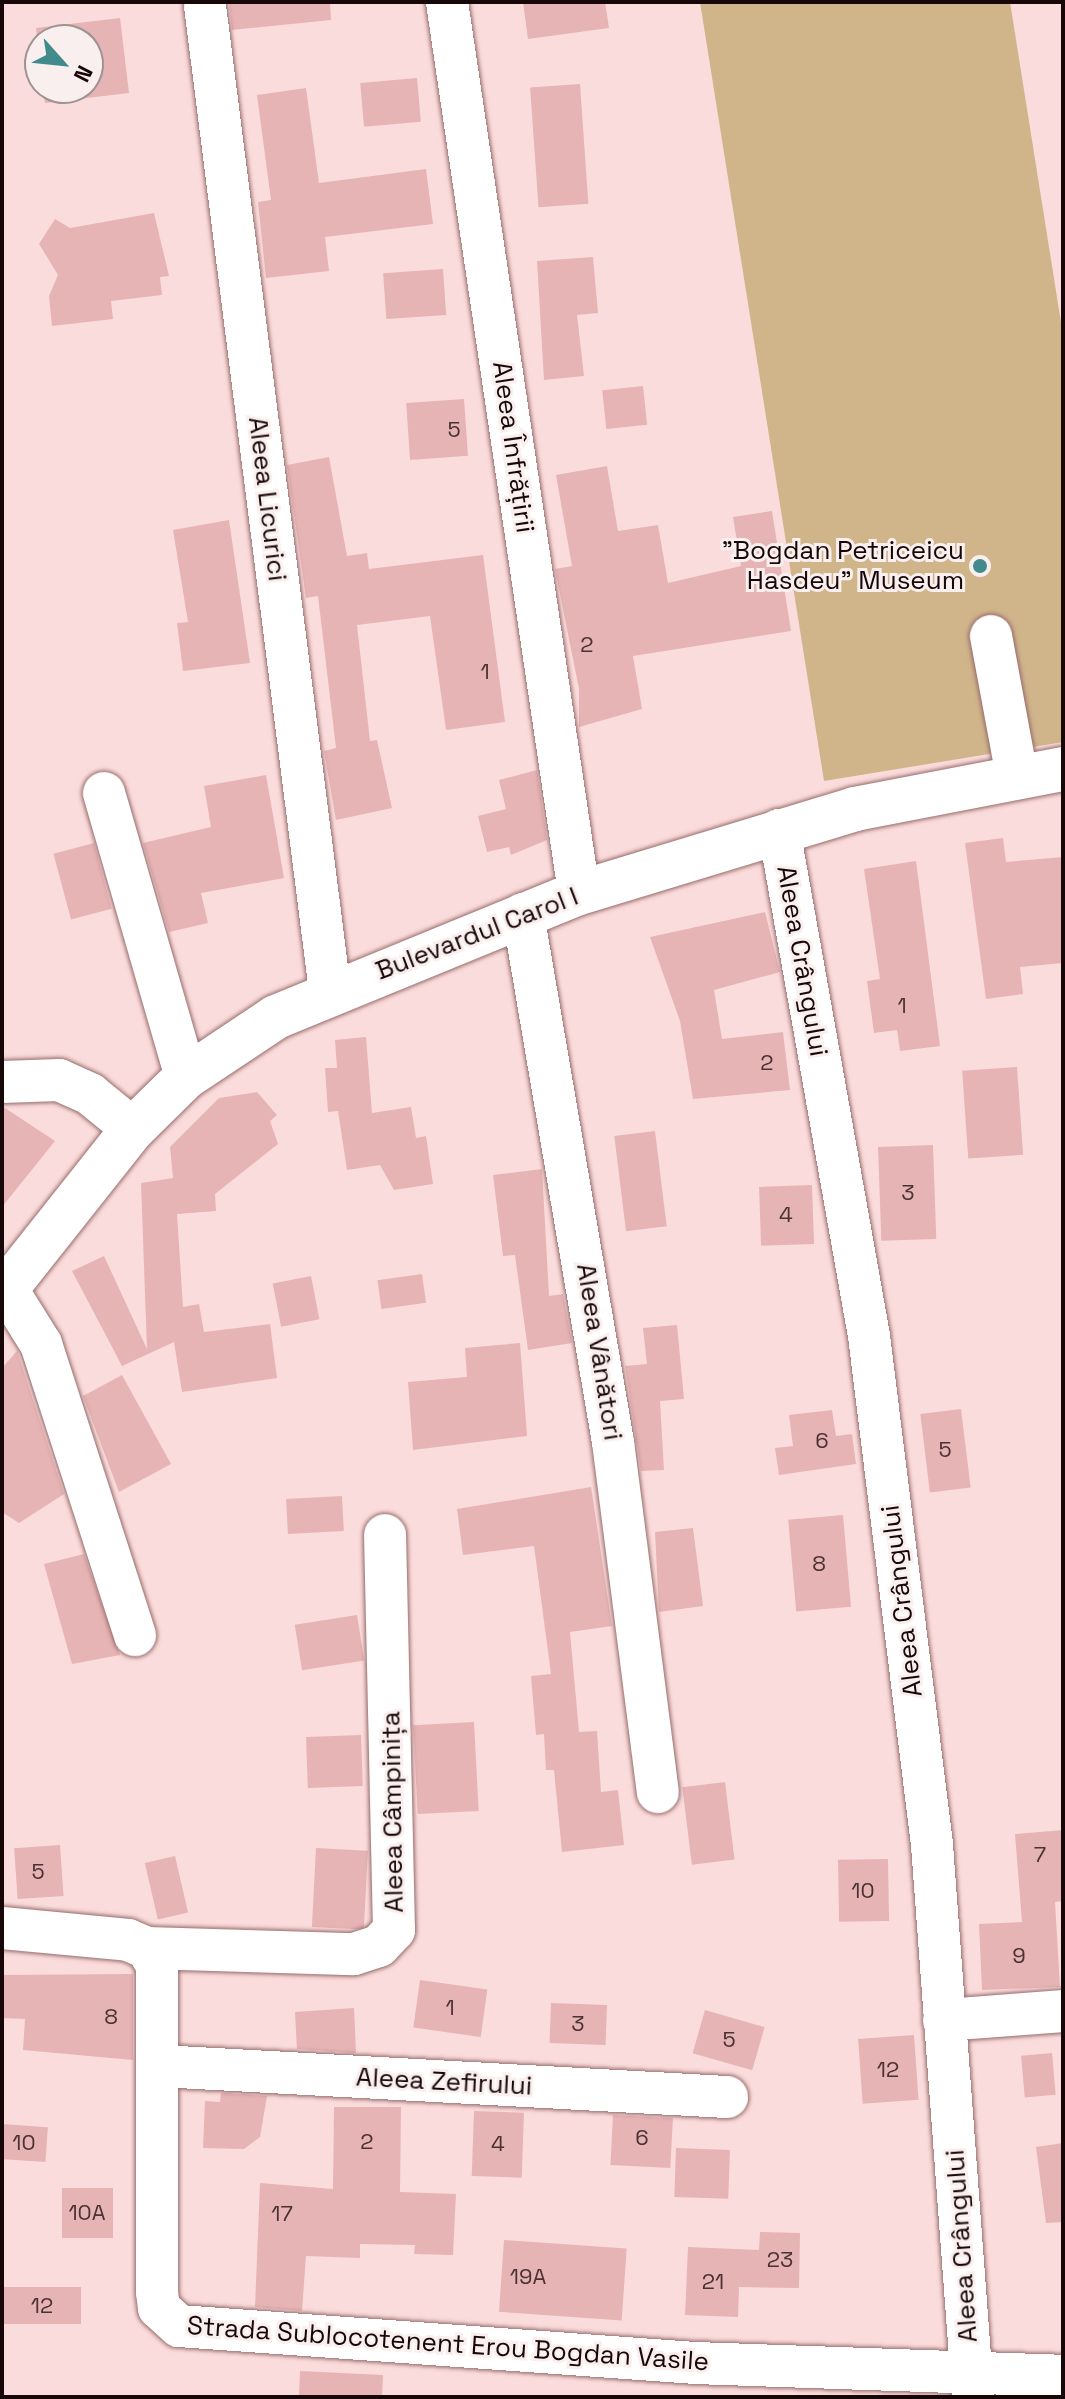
<!DOCTYPE html>
<html>
<head>
<meta charset="utf-8">
<style>
	body { margin:0 }
	#map { position:relative; width:1065px; height:2399px; overflow:hidden; background:#fbdcdc; font-family:"Space Grotesk",sans-serif }
	div>[style] { position:absolute }
	.green>* { inset:0; background:#d0b58b }
	.building>* { inset:0; background:#e7b4b5; transform-origin:0 0 }
	.roads { filter:drop-shadow(0 0 2px #986b6b) drop-shadow(0 0 2px #986b6b) }
	.minor>* { height:42px; margin:-21px; padding:0 21px; transform-origin:21px; border-radius:21px; background:#fff }
	.major>* { height:44px; margin:-22px; padding:0 22px; transform-origin:22px; border-radius:22px; background:#fff }
	.dots>* { width:22px; height:22px; translate:-50% -50%; box-sizing:border-box; border:4px solid #faefef; border-radius:50% }
	span { translate:-50% -50%; white-space:nowrap; text-align:center; line-height:1.15; -webkit-text-stroke:6px #faefef; paint-order:stroke }
	.number-label { font-size:22px; color:#4b3233 }
	.number-label span { -webkit-text-stroke-width:0 }
	.street-label { font-size:26px; color:#170708 }
	.poi-label { font-size:26px; color:#170708 }
	.right { translate:-100% -50%; text-align:right }
	.frame { position:absolute; inset:0; border:4px solid #170708; pointer-events:none }
	.north { position:absolute; left:24px; top:24px; width:80px; height:80px; box-sizing:border-box; background:#faefef; border:2px solid #9f9293; border-radius:50%; rotate:117deg; font-size:22px; font-weight:700; line-height:32px; text-align:center; color:#170708 }
	.north::after { content:''; display:block; margin:auto; width:28px; height:36px; background:#428a8c; clip-path:polygon(50% 0,100% 100%,50% 72%,0 100%) }
</style>
</head>
<body>
<div id="map">
	<div class="green">
		<div style="clip-path:polygon(700px 2px,1010px 2px,1063px 335px,1063px 742px,824px 781px)"></div>
	</div>
	<div class="building">
		<div style="clip-path:polygon(229px 2px,330px 2px,331px 20px,232px 30px)"></div>
		<div style="clip-path:polygon(523px 2px,605px 2px,609px 28px,528px 39px)"></div>
		<div style="clip-path:polygon(120px 18px,129px 93px,45px 103px,43px 88px,88px 88px,88px 40px,40px 40px,40px 63px,36px 28px)"></div>
		<div style="left:417px;top:78px;width:44px;height:57px;rotate:85deg"></div>
		<div style="left:580px;top:84px;width:120px;height:50px;rotate:86deg"></div>
		<div style="clip-path:polygon(306px 88px,319px 183px,426px 169px,433px 224px,325px 237px,329px 271px,266px 278px,258px 202px,271px 200px,257px 95px)"></div>
		<div style="clip-path:polygon(154px 213px,169px 276px,160px 277px,162px 295px,111px 301px,113px 319px,52px 326px,49px 296px,58px 275px,39px 244px,55px 219px,70px 228px)"></div>
		<div style="clip-path:polygon(593px 257px,598px 313px,577px 315px,584px 376px,544px 380px,537px 261px)"></div>
		<div style="left:443px;top:269px;width:46px;height:60px;rotate:86deg"></div>
		<div style="left:643px;top:386px;width:39px;height:41px;rotate:84deg"></div>
		<div style="left:464px;top:399px;width:57px;height:58px;rotate:86deg"></div>
		<div style="clip-path:polygon(329px 457px,347px 556px,367px 553px,369px 569px,483px 555px,505px 722px,446px 730px,430px 616px,357px 625px,370px 741px,377px 740px,392px 808px,336px 820px,324px 751px,336px 748px,318px 596px,306px 598px,287px 465px)"></div>
		<div style="clip-path:polygon(607px 466px,618px 531px,658px 525px,668px 583px,741px 566px,733px 517px,772px 511px,791px 631px,633px 656px,642px 709px,579px 727px,579px 689px,555px 569px,572px 566px,556px 475px)"></div>
		<div style="clip-path:polygon(229px 520px,250px 663px,183px 671px,177px 623px,188px 622px,173px 530px)"></div>
		<div style="clip-path:polygon(537px 770px,547px 840px,511px 855px,509px 847px,487px 852px,478px 816px,506px 809px,499px 780px)"></div>
		<div style="clip-path:polygon(266px 775px,284px 878px,201px 893px,208px 923px,169px 932px,143px 843px,211px 827px,204px 786px)"></div>
		<div style="clip-path:polygon(1003px 838px,1006px 862px,1063px 857px,1063px 963px,1020px 967px,1023px 994px,986px 999px,965px 843px)"></div>
		<div style="left:94px;top:843px;width:68px;height:42px;rotate:75deg"></div>
		<div style="clip-path:polygon(916px 861px,940px 1046px,900px 1051px,897px 1030px,874px 1033px,867px 981px,880px 979px,864px 869px)"></div>
		<div style="clip-path:polygon(765px 912px,780px 972px,714px 990px,722px 1039px,783px 1032px,790px 1090px,693px 1099px,680px 1021px,650px 937px)"></div>
		<div style="clip-path:polygon(366px 1037px,372px 1113px,411px 1107px,416px 1138px,426px 1136px,433px 1184px,394px 1190px,380px 1165px,347px 1170px,338px 1111px,328px 1112px,325px 1068px,337px 1068px,335px 1040px)"></div>
		<div style="left:1017px;top:1067px;width:88px;height:55px;rotate:86deg"></div>
		<div style="clip-path:polygon(257px 1092px,277px 1115px,270px 1121px,278px 1144px,215px 1194px,216px 1211px,177px 1214px,183px 1307px,199px 1304px,204px 1332px,270px 1324px,277px 1378px,182px 1392px,174px 1342px,122px 1366px,72px 1271px,104px 1256px,147px 1349px,141px 1183px,173px 1178px,170px 1147px,219px 1098px)"></div>
		<div style="clip-path:polygon(2px 1106px,55px 1141px,2px 1207px)"></div>
		<div style="left:655px;top:1131px;width:96px;height:41px;rotate:83deg"></div>
		<div style="left:933px;top:1145px;width:94px;height:55px;rotate:88deg"></div>
		<div style="clip-path:polygon(542px 1169px,549px 1296px,563px 1294px,572px 1343px,528px 1350px,515px 1255px,503px 1256px,493px 1175px)"></div>
		<div style="left:812px;top:1185px;width:59px;height:53px;rotate:88deg"></div>
		<div style="left:422px;top:1274px;width:29px;height:45px;rotate:82deg"></div>
		<div style="left:311px;top:1276px;width:44px;height:39px;rotate:79deg"></div>
		<div style="clip-path:polygon(677px 1325px,684px 1399px,660px 1401px,664px 1470px,641px 1471px,625px 1366px,647px 1364px,643px 1328px)"></div>
		<div style="clip-path:polygon(520px 1343px,527px 1436px,413px 1450px,408px 1382px,467px 1377px,465px 1348px)"></div>
		<div style="clip-path:polygon(17px 1351px,64px 1494px,19px 1523px,2px 1512px,2px 1368px)"></div>
		<div style="clip-path:polygon(122px 1375px,171px 1464px,119px 1492px,83px 1396px)"></div>
		<div style="left:961px;top:1409px;width:79px;height:41px;rotate:83deg"></div>
		<div style="clip-path:polygon(832px 1410px,836px 1436px,852px 1434px,856px 1464px,779px 1475px,775px 1448px,793px 1446px,789px 1415px)"></div>
		<div style="clip-path:polygon(591px 1487px,612px 1626px,570px 1632px,579px 1732px,597px 1731px,601px 1792px,618px 1790px,624px 1845px,562px 1852px,554px 1770px,546px 1770px,544px 1734px,536px 1735px,531px 1676px,551px 1674px,534px 1546px,463px 1555px,457px 1509px)"></div>
		<div style="left:342px;top:1496px;width:35px;height:56px;rotate:87deg"></div>
		<div style="left:843px;top:1515px;width:92px;height:55px;rotate:85deg"></div>
		<div style="clip-path:polygon(693px 1528px,703px 1606px,659px 1612px,655px 1532px)"></div>
		<div style="clip-path:polygon(84px 1554px,120px 1655px,72px 1664px,44px 1564px)"></div>
		<div style="left:357px;top:1615px;width:46px;height:63px;rotate:81deg"></div>
		<div style="left:474px;top:1722px;width:89px;height:61px;rotate:87deg"></div>
		<div style="left:361px;top:1735px;width:51px;height:55px;rotate:88deg"></div>
		<div style="left:725px;top:1782px;width:78px;height:43px;rotate:83deg"></div>
		<div style="clip-path:polygon(1063px 1830px,1063px 1901px,1055px 1902px,1060px 1987px,982px 1990px,979px 1924px,1022px 1922px,1015px 1834px)"></div>
		<div style="left:60px;top:1845px;width:51px;height:46px;rotate:86deg"></div>
		<div style="left:316px;top:1848px;width:52px;height:79px;rotate:3deg"></div>
		<div style="left:175px;top:1856px;width:58px;height:31px;rotate:77deg"></div>
		<div style="left:888px;top:1859px;width:62px;height:50px;rotate:89deg"></div>
		<div style="clip-path:polygon(133px 1974px,133px 2060px,23px 2050px,25px 2019px,2px 2018px,2px 1975px)"></div>
		<div style="left:420px;top:1980px;width:68px;height:48px;rotate:8deg"></div>
		<div style="left:551px;top:2003px;width:56px;height:40px;rotate:2deg"></div>
		<div style="clip-path:polygon(354px 2008px,356px 2053px,297px 2049px,295px 2012px)"></div>
		<div style="left:705px;top:2010px;width:62px;height:45px;rotate:16deg"></div>
		<div style="left:914px;top:2035px;width:65px;height:56px;rotate:86deg"></div>
		<div style="left:1052px;top:2053px;width:42px;height:31px;rotate:85deg"></div>
		<div style="clip-path:polygon(221px 2093px,267px 2096px,260px 2137px,244px 2149px,203px 2148px,205px 2101px,220px 2102px)"></div>
		<div style="clip-path:polygon(334px 2107px,401px 2107px,400px 2192px,456px 2194px,453px 2255px,414px 2254px,415px 2245px,360px 2244px,360px 2258px,306px 2256px,302px 2311px,255px 2307px,260px 2183px,333px 2189px)"></div>
		<div style="left:474px;top:2111px;width:50px;height:65px;rotate:2deg"></div>
		<div style="left:613px;top:2115px;width:60px;height:50px;rotate:3deg"></div>
		<div style="left:2px;top:2124px;width:46px;height:35px;rotate:4deg"></div>
		<div style="clip-path:polygon(1063px 2143px,1063px 2222px,1046px 2223px,1036px 2147px)"></div>
		<div style="left:676px;top:2148px;width:54px;height:49px;rotate:2deg"></div>
		<div style="left:62px;top:2188px;width:51px;height:50px"></div>
		<div style="clip-path:polygon(760px 2232px,800px 2233px,799px 2288px,739px 2287px,738px 2317px,685px 2315px,688px 2247px,759px 2250px)"></div>
		<div style="left:504px;top:2240px;width:123px;height:72px;rotate:4deg"></div>
		<div style="left:3px;top:2287px;width:78px;height:37px"></div>
		<div style="clip-path:polygon(300px 2371px,383px 2375px,382px 2397px,299px 2397px)"></div>
	</div>
	<div class="roads">
		<div class="minor">
			<div style="left:447px;top:2px;width:901px;rotate:81.57deg"></div>
			<div style="left:205px;top:6px;width:994px;rotate:82.77deg"></div>
			<div style="left:991px;top:636px;width:142px;rotate:79.5deg"></div>
			<div style="left:104px;top:793px;width:296px;rotate:73.9deg"></div>
			<div style="left:779px;top:830px;width:514px;rotate:79.91deg"></div>
			<div style="left:869px;top:1336px;width:513px;rotate:82.94deg"></div>
			<div style="left:932px;top:1845px;width:554px;rotate:85.75deg"></div>
			<div style="left:523px;top:914px;width:536px;rotate:80.33deg"></div>
			<div style="left:613px;top:1442px;width:353px;rotate:82.7deg"></div>
			<div style="left:2px;top:1082px;width:57px;rotate:-2deg"></div>
			<div style="left:59px;top:1080px;width:34px;rotate:24deg"></div>
			<div style="left:90px;top:1094px;width:55px;rotate:39.1deg"></div>
			<div style="left:6px;top:1288px;width:66px;rotate:58deg"></div>
			<div style="left:41px;top:1344px;width:306px;rotate:72.1deg"></div>
			<div style="left:2px;top:1928px;width:127px;rotate:5.4deg"></div>
			<div style="left:128px;top:1940px;width:21px;rotate:23deg"></div>
			<div style="left:147px;top:1948px;width:20px;rotate:60deg"></div>
			<div style="left:157px;top:1965px;width:327px;rotate:90deg"></div>
			<div style="left:157px;top:2292px;width:16px;rotate:83deg"></div>
			<div style="left:159px;top:2308px;width:27px;rotate:42deg"></div>
			<div style="left:179px;top:2326px;width:517px;rotate:4.1deg"></div>
			<div style="left:695px;top:2363px;width:368px;rotate:2deg"></div>
			<div style="left:147px;top:1948px;width:207px;rotate:1.7deg"></div>
			<div style="left:354px;top:1954px;width:26px;rotate:-18deg"></div>
			<div style="left:379px;top:1946px;width:22px;rotate:-47deg"></div>
			<div style="left:394px;top:1930px;width:395px;rotate:-91.3deg"></div>
			<div style="left:944px;top:2020px;width:119px;rotate:-4.3deg"></div>
			<div style="left:160px;top:2066px;width:568px;rotate:3.13deg"></div>
		</div>
		<div class="major">
			<div style="left:2px;top:1294px;width:211px;rotate:-51.6deg"></div>
			<div style="left:133px;top:1129px;width:74px;rotate:-44.5deg"></div>
			<div style="left:186px;top:1077px;width:108px;rotate:-33.7deg"></div>
			<div style="left:276px;top:1017px;width:327px;rotate:-22.3deg"></div>
			<div style="left:579px;top:893px;width:288px;rotate:-16.9deg"></div>
			<div style="left:855px;top:809px;width:212px;rotate:-10.9deg"></div>
		</div>
	</div>
	<div class="dots">
		<div style="left:980px;top:566px;background:#428a8c"></div>
	</div>
	<div class="number-label">
		<span style="left:454px;top:430px">5</span>
		<span style="left:587px;top:645px">2</span>
		<span style="left:485px;top:672px">1</span>
		<span style="left:902px;top:1006px">1</span>
		<span style="left:767px;top:1063px">2</span>
		<span style="left:908px;top:1193px">3</span>
		<span style="left:786px;top:1215px">4</span>
		<span style="left:822px;top:1441px">6</span>
		<span style="left:945px;top:1450px">5</span>
		<span style="left:819px;top:1564px">8</span>
		<span style="left:1040px;top:1855px">7</span>
		<span style="left:38px;top:1872px">5</span>
		<span style="left:863px;top:1891px">10</span>
		<span style="left:1019px;top:1956px">9</span>
		<span style="left:450px;top:2008px">1</span>
		<span style="left:111px;top:2017px">8</span>
		<span style="left:578px;top:2024px">3</span>
		<span style="left:729px;top:2040px">5</span>
		<span style="left:888px;top:2070px">12</span>
		<span style="left:642px;top:2138px">6</span>
		<span style="left:367px;top:2142px">2</span>
		<span style="left:24px;top:2143px">10</span>
		<span style="left:498px;top:2144px">4</span>
		<span style="left:87px;top:2213px">10A</span>
		<span style="left:282px;top:2214px">17</span>
		<span style="left:780px;top:2260px">23</span>
		<span style="left:528px;top:2277px">19A</span>
		<span style="left:713px;top:2282px">21</span>
		<span style="left:42px;top:2306px">12</span>
	</div>
	<div class="street-label">
		<span style="left:513px;top:447px;rotate:82deg">Aleea Înfrățirii</span>
		<span style="left:267px;top:499px;rotate:83deg">Aleea Licurici</span>
		<span style="left:477px;top:934px;rotate:-21deg">Bulevardul Carol I</span>
		<span style="left:802px;top:961px;rotate:80deg">Aleea Crângului</span>
		<span style="left:599px;top:1352px;rotate:81deg">Aleea Vânători</span>
		<span style="left:902px;top:1601px;rotate:-97deg">Aleea Crângului</span>
		<span style="left:393px;top:1812px;rotate:-91deg">Aleea Câmpinița</span>
		<span style="left:444px;top:2082px;rotate:3deg">Aleea Zefirului</span>
		<span style="left:962px;top:2246px;rotate:-94deg">Aleea Crângului</span>
		<span style="left:448px;top:2344px;rotate:4deg">Strada Sublocotenent Erou Bogdan Vasile</span>
	</div>
	<div class="poi-label">
		<span class="right" style="left:964px;top:566px">"Bogdan Petriceicu<br>Hasdeu" Museum</span>
	</div>
	<div class="frame"></div>
	<div class="north">N</div>
</div>
</body>
</html>
